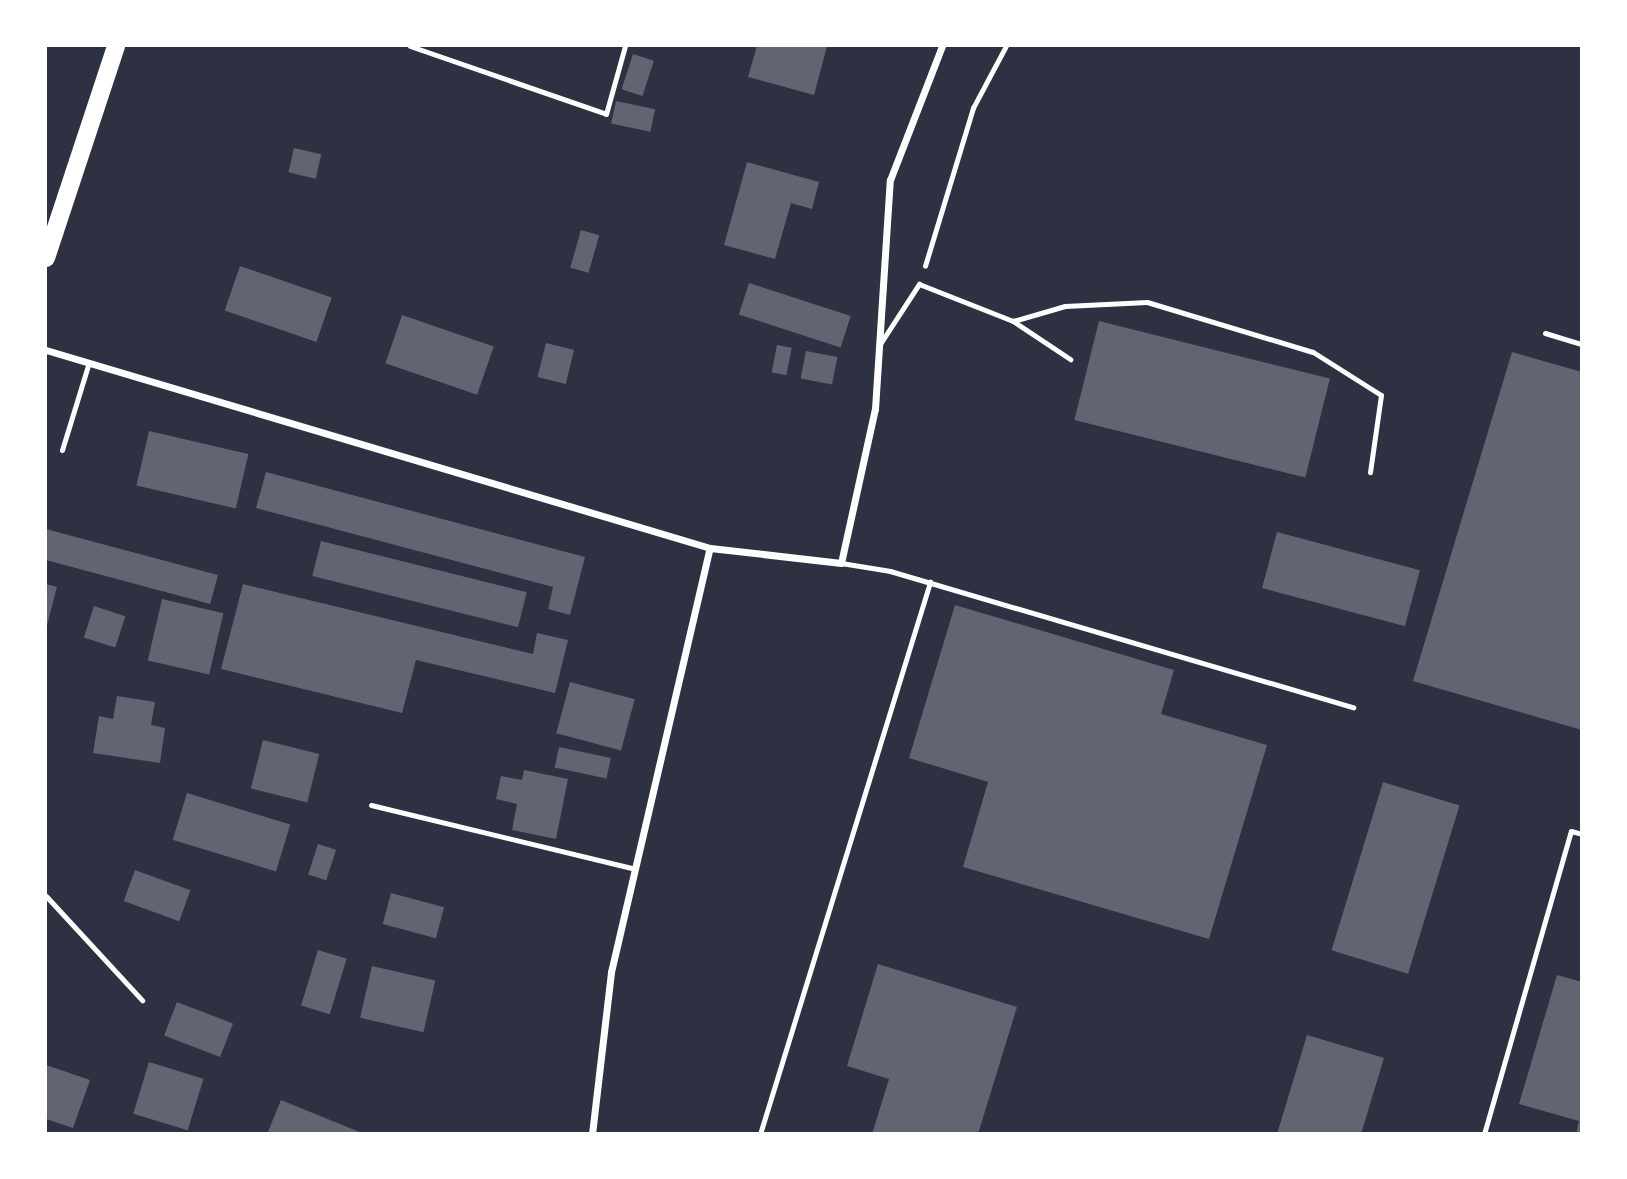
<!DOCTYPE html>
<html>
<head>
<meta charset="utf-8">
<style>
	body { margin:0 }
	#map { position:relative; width:1627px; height:1179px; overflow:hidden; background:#2d3142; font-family:"Roboto Serif",serif }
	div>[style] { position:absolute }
	.building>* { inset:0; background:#626471; transform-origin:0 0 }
	.path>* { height:4.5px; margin:-2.25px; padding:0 2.25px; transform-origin:2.25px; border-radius:2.25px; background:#fff }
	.service>* { height:5px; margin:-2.5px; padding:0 2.5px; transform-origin:2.5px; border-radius:2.5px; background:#fff }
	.minor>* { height:7px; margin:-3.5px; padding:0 3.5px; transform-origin:3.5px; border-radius:3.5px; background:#fff }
	.primary>* { height:18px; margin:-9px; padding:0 9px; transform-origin:9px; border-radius:9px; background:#fff }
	span { translate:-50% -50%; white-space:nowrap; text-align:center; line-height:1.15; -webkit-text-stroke:5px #fff; paint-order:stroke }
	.frame { position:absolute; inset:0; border:47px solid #fff; pointer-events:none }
</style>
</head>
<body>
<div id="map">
	<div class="building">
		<div style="clip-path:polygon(757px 46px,827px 46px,814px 95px,748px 77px)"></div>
		<div style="left:633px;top:54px;width:22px;height:37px;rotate:18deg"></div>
		<div style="left:616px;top:101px;width:40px;height:23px;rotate:12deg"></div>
		<div style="left:294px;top:148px;width:28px;height:25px;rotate:13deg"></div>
		<div style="clip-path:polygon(747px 162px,819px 182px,812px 209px,791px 203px,775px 259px,724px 245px)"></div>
		<div style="left:581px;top:230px;width:19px;height:39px;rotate:16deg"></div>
		<div style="left:240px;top:266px;width:97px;height:47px;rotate:19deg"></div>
		<div style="left:749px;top:283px;width:107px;height:33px;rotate:18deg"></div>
		<div style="left:402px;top:315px;width:97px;height:51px;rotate:19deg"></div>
		<div style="left:1099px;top:321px;width:238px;height:102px;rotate:14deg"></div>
		<div style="left:546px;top:343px;width:29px;height:35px;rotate:14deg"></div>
		<div style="left:777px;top:345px;width:15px;height:28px;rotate:11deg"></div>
		<div style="left:806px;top:351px;width:32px;height:28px;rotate:11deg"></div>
		<div style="clip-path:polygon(1512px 352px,1582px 372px,1582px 730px,1413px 681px)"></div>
		<div style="left:149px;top:431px;width:102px;height:56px;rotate:13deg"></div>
		<div style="clip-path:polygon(266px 472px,585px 557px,570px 615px,548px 609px,553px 587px,256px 508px)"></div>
		<div style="left:46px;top:529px;width:178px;height:30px;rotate:15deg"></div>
		<div style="left:1277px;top:532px;width:148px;height:58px;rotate:15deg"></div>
		<div style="left:321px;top:541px;width:212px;height:36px;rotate:14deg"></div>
		<div style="clip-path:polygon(46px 584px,57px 587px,46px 629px)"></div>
		<div style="clip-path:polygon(243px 584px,533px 654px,537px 633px,568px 640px,555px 693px,416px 660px,402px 713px,221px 669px)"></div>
		<div style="left:162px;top:599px;width:63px;height:63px;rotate:13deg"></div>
		<div style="clip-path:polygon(955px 605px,1174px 670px,1161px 714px,1267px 745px,1209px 939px,963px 867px,988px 782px,909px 758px)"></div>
		<div style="left:94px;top:606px;width:33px;height:33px;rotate:18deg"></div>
		<div style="left:570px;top:682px;width:67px;height:53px;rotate:15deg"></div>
		<div style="clip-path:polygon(117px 696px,155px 702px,151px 725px,165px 728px,160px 763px,93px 753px,99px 716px,113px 719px)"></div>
		<div style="left:263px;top:740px;width:58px;height:50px;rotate:14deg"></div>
		<div style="left:559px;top:747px;width:53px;height:21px;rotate:12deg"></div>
		<div style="clip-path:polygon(524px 770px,568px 779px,556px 839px,512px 830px,517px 804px,496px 799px,501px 776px,522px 780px)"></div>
		<div style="left:1383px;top:782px;width:80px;height:176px;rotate:17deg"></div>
		<div style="left:187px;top:793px;width:108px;height:49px;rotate:17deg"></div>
		<div style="left:318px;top:844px;width:19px;height:32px;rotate:18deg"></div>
		<div style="left:135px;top:870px;width:59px;height:33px;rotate:20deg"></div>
		<div style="left:391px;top:893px;width:55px;height:32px;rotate:15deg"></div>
		<div style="left:318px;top:950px;width:30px;height:58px;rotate:17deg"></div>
		<div style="clip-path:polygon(878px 964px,1017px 1007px,978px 1134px,872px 1134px,889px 1079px,847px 1066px)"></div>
		<div style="left:372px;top:966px;width:65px;height:53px;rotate:13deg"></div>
		<div style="clip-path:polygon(1557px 975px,1582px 982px,1582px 1134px,1576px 1134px,1579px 1121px,1519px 1104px)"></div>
		<div style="left:177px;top:1002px;width:60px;height:36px;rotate:21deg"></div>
		<div style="clip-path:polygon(1307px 1035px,1384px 1058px,1361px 1134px,1277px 1134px)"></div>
		<div style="left:149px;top:1062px;width:57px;height:54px;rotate:17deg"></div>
		<div style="clip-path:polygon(46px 1065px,90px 1080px,73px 1128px,46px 1119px)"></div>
		<div style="clip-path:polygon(281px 1100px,362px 1133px,362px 1134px,267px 1134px)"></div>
	</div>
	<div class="path">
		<div style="left:925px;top:266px;width:165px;rotate:-73.1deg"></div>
		<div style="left:973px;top:108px;width:70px;rotate:-62deg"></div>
	</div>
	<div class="service">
		<div style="left:410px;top:46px;width:207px;rotate:19.1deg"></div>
		<div style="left:606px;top:114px;width:71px;rotate:-74.4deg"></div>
		<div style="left:1013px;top:321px;width:54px;rotate:-16.1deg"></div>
		<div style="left:1065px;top:306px;width:82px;rotate:-2.8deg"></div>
		<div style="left:1147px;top:302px;width:173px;rotate:16.8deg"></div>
		<div style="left:1313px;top:352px;width:80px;rotate:32.3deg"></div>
		<div style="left:1381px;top:395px;width:78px;rotate:98.1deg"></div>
		<div style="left:1545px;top:333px;width:39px;rotate:17deg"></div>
		<div style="left:880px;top:344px;width:72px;rotate:-57deg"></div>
		<div style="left:919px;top:284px;width:101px;rotate:21.5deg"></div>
		<div style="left:1013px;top:321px;width:69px;rotate:33.7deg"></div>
		<div style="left:62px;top:450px;width:92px;rotate:-72.9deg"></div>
		<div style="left:841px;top:563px;width:50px;rotate:9.3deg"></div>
		<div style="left:890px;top:571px;width:483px;rotate:16.4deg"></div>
		<div style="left:371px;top:805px;width:268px;rotate:13.6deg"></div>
		<div style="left:46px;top:896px;width:142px;rotate:47.3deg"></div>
		<div style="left:760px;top:1134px;width:578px;rotate:-72.88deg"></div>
		<div style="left:1484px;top:1134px;width:315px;rotate:-74deg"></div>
		<div style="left:1571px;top:831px;width:11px;rotate:15deg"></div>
	</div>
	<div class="minor">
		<div style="left:46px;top:350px;width:693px;rotate:16.6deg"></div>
		<div style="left:710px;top:548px;width:132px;rotate:6.5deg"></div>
		<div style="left:841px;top:563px;width:158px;rotate:-77.6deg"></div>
		<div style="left:875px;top:409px;width:229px;rotate:-86.3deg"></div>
		<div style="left:890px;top:180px;width:144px;rotate:-68.8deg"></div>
		<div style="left:592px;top:1134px;width:163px;rotate:-83.3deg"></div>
		<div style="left:611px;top:972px;width:435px;rotate:-76.9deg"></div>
	</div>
	<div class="primary">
		<div style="left:46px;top:258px;width:223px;rotate:-71.7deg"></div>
	</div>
	<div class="frame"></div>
</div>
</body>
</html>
